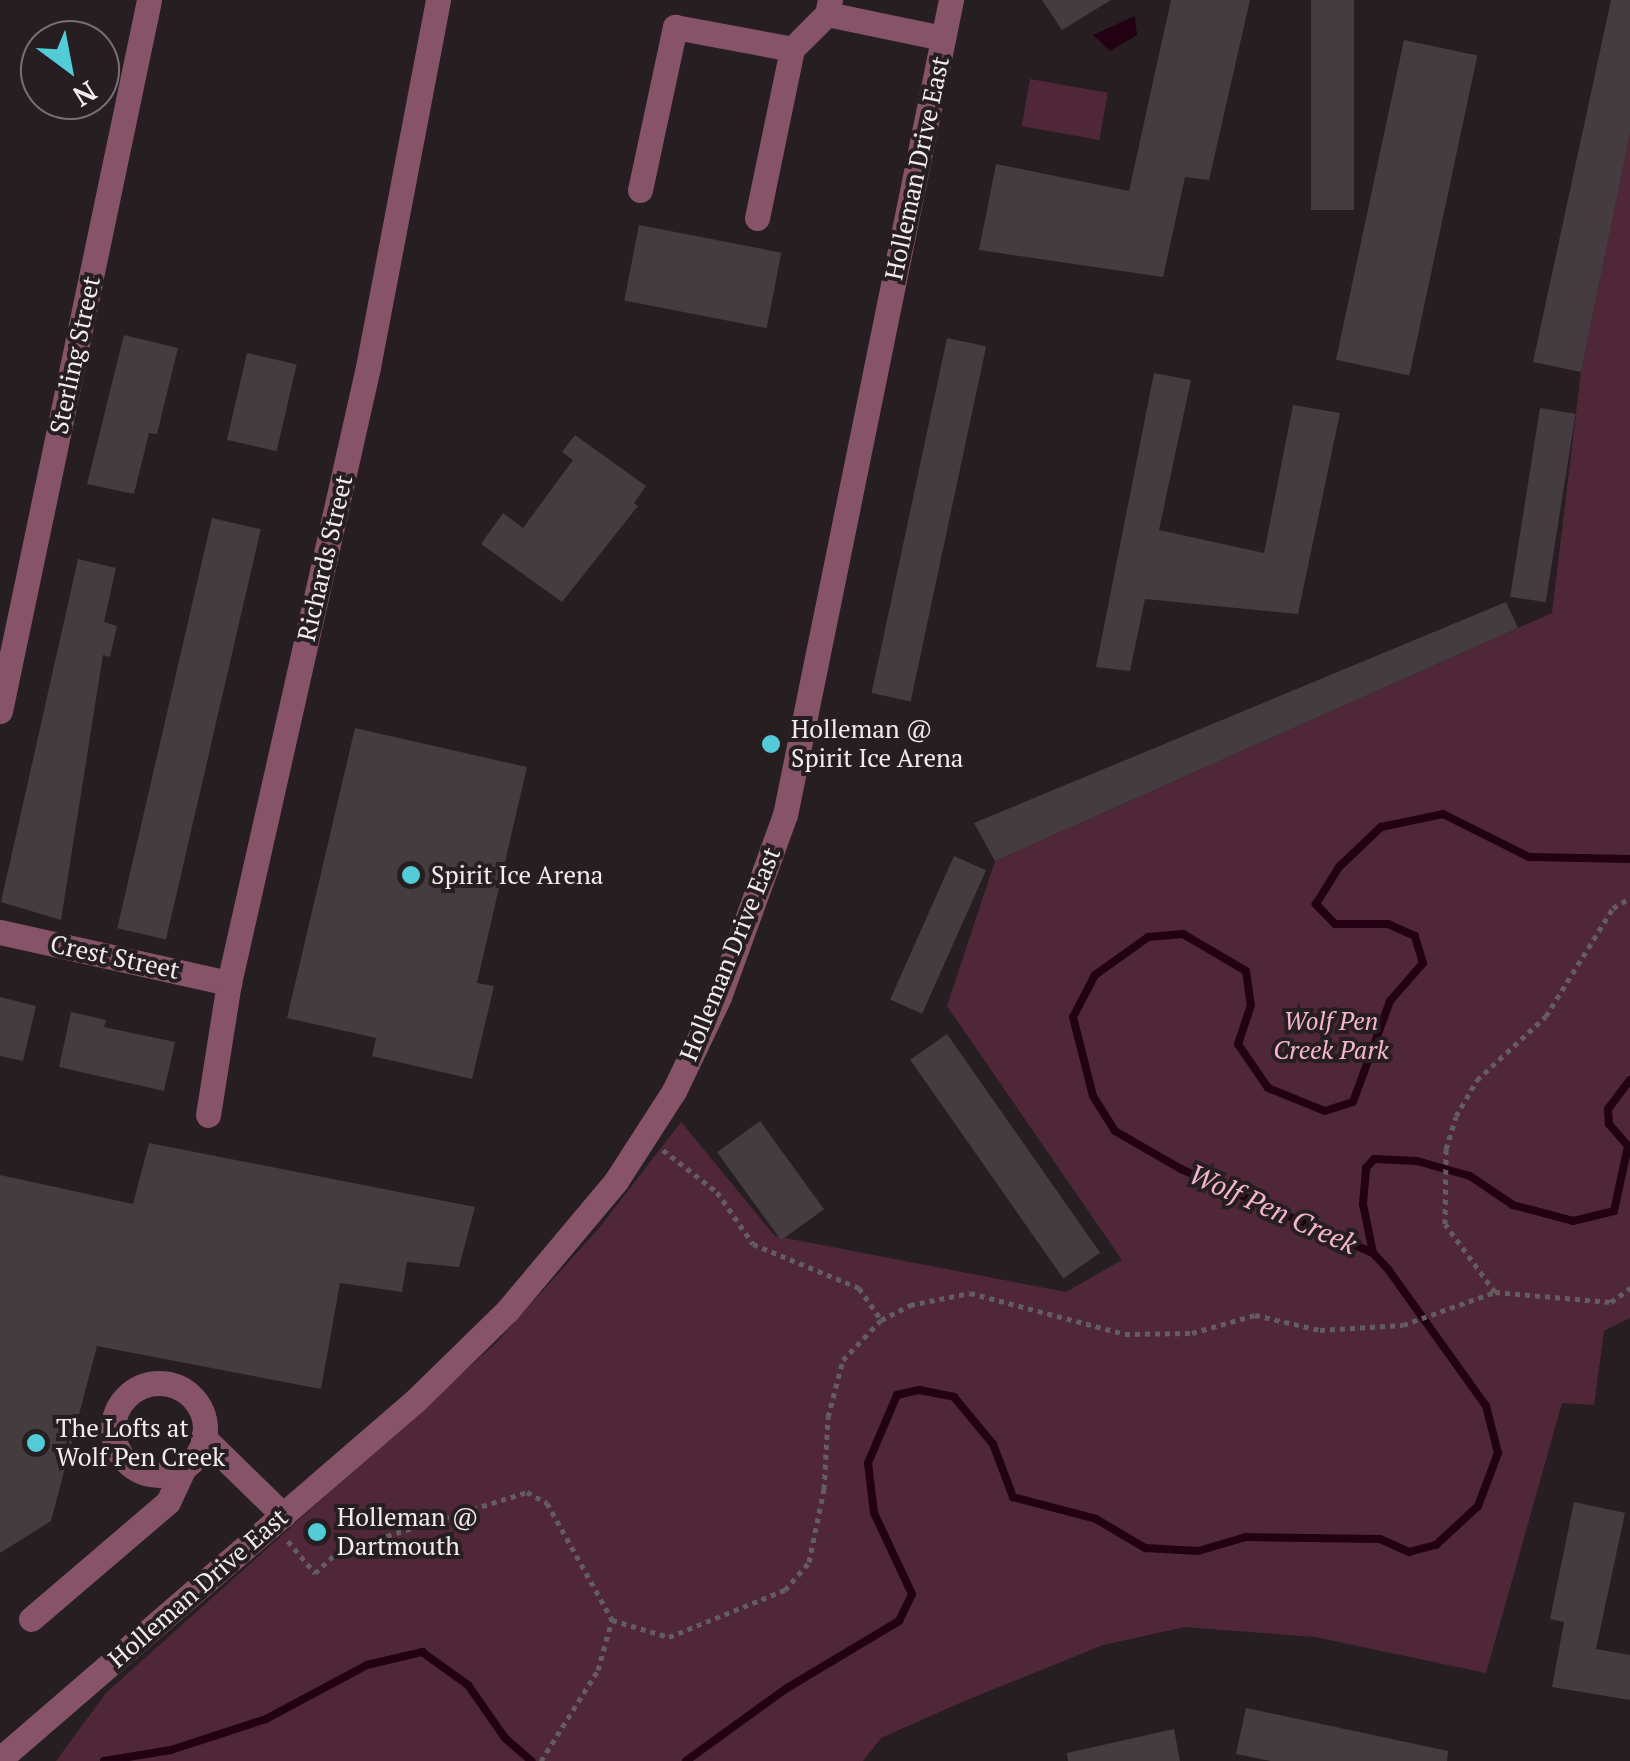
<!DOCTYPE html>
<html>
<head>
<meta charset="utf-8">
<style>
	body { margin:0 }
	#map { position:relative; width:1630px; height:1761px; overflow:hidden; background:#261e21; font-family:"PT Serif",serif }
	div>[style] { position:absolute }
	.green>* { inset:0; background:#502739; transform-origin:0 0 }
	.water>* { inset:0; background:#220212 }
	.stream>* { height:8px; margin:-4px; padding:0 4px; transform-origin:4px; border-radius:4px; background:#220212 }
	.building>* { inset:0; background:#443c3f; transform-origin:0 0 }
	.path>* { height:5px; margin-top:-2.5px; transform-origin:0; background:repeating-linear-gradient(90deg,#645d5f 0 5px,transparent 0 10px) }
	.minor>* { height:25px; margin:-12.5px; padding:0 12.5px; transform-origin:12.5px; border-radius:12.5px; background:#875369 }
	.minor>.ring { margin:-12.5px; padding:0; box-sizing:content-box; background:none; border:25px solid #875369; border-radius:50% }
	.dots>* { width:28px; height:28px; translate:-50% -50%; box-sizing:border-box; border:5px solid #261e21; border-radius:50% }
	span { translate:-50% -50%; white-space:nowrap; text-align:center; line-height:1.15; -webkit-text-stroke:8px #261e21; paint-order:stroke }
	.street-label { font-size:25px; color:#f2ecee }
	.poi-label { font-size:25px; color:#f2ecee }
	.left { translate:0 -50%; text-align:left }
	.park-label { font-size:25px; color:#f7b6d0; font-style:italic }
	.water-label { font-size:28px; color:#f4b4ce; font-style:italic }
	.north { position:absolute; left:20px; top:20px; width:100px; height:100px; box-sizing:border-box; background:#261e21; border:2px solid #787073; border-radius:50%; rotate:148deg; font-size:28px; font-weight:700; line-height:40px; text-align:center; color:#f2ecee }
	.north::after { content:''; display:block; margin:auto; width:35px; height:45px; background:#52ccd6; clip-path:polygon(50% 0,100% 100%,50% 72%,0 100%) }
</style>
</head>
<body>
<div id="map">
	<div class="green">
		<div style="left:1030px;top:79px;width:79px;height:48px;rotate:10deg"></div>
		<div style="clip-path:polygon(1630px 131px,1630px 1318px,1604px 1331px,1594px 1405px,1562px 1403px,1486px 1673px,1315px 1637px,1185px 1627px,1103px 1645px,962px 1702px,881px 1738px,863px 1761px,56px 1761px,106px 1693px,496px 1343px,599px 1228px,681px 1122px,775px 1236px,1066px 1292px,1122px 1260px,947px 1006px,995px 861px,1552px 613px,1581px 372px)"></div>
	</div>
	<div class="water">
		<div style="clip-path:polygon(1135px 16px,1137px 35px,1110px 51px,1093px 35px)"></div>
	</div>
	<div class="stream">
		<div style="left:1373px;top:1253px;width:50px;rotate:-101.5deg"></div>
		<div style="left:1363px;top:1204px;width:36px;rotate:-85deg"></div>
		<div style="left:1366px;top:1168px;width:12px;rotate:-48deg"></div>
		<div style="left:1374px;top:1159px;width:43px;rotate:2.7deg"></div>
		<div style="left:1417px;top:1161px;width:55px;rotate:15.8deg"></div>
		<div style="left:1470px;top:1176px;width:52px;rotate:34deg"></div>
		<div style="left:1513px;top:1205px;width:62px;rotate:14.9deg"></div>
		<div style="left:1573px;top:1221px;width:42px;rotate:-13.7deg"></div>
		<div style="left:1614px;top:1211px;width:66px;rotate:-77.8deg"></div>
		<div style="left:1628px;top:1146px;width:29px;rotate:-131deg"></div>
		<div style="left:1609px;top:1124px;width:15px;rotate:-94deg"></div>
		<div style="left:1608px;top:1109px;width:36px;rotate:-53deg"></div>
		<div style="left:104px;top:1761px;width:68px;rotate:-9.3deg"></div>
		<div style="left:171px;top:1750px;width:100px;rotate:-18.1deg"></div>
		<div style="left:266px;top:1719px;width:115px;rotate:-28.1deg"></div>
		<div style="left:367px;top:1665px;width:57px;rotate:-13.3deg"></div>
		<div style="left:422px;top:1652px;width:57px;rotate:35.7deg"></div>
		<div style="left:468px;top:1685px;width:65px;rotate:55.1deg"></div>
		<div style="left:505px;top:1738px;width:35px;rotate:41deg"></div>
		<div style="left:686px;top:1761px;width:125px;rotate:-35.9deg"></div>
		<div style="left:787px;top:1688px;width:131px;rotate:-30.9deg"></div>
		<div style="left:899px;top:1621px;width:30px;rotate:-64deg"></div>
		<div style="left:912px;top:1594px;width:89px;rotate:-115.1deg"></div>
		<div style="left:874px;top:1513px;width:50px;rotate:-96.8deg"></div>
		<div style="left:868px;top:1463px;width:74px;rotate:-66.9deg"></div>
		<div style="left:897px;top:1395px;width:23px;rotate:-13deg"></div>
		<div style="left:919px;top:1390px;width:36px;rotate:11deg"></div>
		<div style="left:954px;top:1397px;width:61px;rotate:50.3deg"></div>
		<div style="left:993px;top:1444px;width:57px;rotate:69.3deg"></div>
		<div style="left:1013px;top:1497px;width:86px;rotate:14.8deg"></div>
		<div style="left:1096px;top:1519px;width:57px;rotate:30.6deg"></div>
		<div style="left:1145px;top:1548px;width:53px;rotate:3.2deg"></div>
		<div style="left:1198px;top:1551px;width:50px;rotate:-16.3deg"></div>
		<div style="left:1246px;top:1537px;width:134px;rotate:0.9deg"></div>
		<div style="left:1380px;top:1539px;width:32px;rotate:24deg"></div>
		<div style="left:1409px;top:1552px;width:28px;rotate:-15deg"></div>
		<div style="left:1436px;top:1545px;width:57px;rotate:-42.9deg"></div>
		<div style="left:1478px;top:1506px;width:57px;rotate:-69.3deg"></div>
		<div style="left:1498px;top:1453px;width:49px;rotate:-104.3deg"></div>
		<div style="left:1486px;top:1406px;width:168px;rotate:-125.6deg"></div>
		<div style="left:1388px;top:1269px;width:22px;rotate:-133deg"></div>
		<div style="left:1373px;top:1253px;width:210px;rotate:-156.4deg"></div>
		<div style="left:1181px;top:1169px;width:76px;rotate:-150.1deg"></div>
		<div style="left:1115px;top:1131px;width:41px;rotate:-122.2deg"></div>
		<div style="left:1093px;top:1096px;width:81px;rotate:-104.2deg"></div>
		<div style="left:1073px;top:1017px;width:47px;rotate:-62.4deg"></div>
		<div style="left:1095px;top:975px;width:65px;rotate:-35.6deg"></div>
		<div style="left:1148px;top:937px;width:35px;rotate:-5deg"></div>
		<div style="left:1183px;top:934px;width:73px;rotate:30.4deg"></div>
		<div style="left:1246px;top:971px;width:34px;rotate:82deg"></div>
		<div style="left:1251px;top:1005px;width:41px;rotate:108.4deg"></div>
		<div style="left:1238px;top:1044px;width:53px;rotate:55.7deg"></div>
		<div style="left:1268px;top:1088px;width:61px;rotate:22deg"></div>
		<div style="left:1325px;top:1111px;width:29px;rotate:-18deg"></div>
		<div style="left:1353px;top:1102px;width:108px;rotate:-69.9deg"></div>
		<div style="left:1390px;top:1001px;width:50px;rotate:-49deg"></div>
		<div style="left:1423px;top:963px;width:28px;rotate:-107deg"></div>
		<div style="left:1415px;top:936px;width:30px;rotate:-156deg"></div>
		<div style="left:1388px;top:924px;width:53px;rotate:180deg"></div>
		<div style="left:1335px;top:924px;width:28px;rotate:-134deg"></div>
		<div style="left:1316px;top:904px;width:44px;rotate:-58.1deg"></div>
		<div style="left:1339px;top:867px;width:58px;rotate:-43.6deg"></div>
		<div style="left:1381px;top:827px;width:63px;rotate:-11.8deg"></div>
		<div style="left:1443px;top:814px;width:96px;rotate:26.6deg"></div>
		<div style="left:1529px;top:857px;width:101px;rotate:1.1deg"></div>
	</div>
	<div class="building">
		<div style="clip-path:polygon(1042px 0,1111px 0,1062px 30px)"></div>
		<div style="clip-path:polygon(1171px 0,1250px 0,1209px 180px,1185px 177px,1163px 277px,979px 250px,996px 164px,1129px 191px)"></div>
		<div style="left:1311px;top:0;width:43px;height:210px"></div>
		<div style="clip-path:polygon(1611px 0,1630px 0,1630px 133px,1581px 372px,1533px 362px)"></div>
		<div style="left:1404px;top:40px;width:75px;height:327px;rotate:12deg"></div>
		<div style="left:639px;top:225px;width:145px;height:77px;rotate:11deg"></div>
		<div style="clip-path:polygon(124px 335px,178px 348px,157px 434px,149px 433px,134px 494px,87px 484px)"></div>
		<div style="left:947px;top:338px;width:40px;height:363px;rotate:12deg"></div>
		<div style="left:247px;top:353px;width:51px;height:89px;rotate:13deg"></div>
		<div style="clip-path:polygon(1154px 373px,1191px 380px,1159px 530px,1264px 553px,1293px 405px,1340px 413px,1298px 614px,1145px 599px,1130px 671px,1096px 667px)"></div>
		<div style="left:1540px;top:408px;width:36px;height:191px;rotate:9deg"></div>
		<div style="clip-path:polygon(575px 435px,646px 486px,634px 503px,638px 506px,562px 602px,481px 544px,503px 513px,523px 528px,573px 460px,562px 452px)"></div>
		<div style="left:212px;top:518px;width:50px;height:421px;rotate:13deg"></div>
		<div style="clip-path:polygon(78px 559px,116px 568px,104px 622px,117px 626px,110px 657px,103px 655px,61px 920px,1px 902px)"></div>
		<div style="clip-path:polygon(1506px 602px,1518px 628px,995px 861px,974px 823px)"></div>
		<div style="clip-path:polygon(355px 728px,527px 767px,477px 983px,494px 986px,472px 1079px,372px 1056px,376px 1038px,287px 1018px)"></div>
		<div style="left:954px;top:856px;width:35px;height:157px;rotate:24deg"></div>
		<div style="clip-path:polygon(0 997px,36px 1006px,23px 1061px,0 1056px)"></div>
		<div style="clip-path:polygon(71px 1012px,106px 1020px,104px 1027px,175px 1042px,164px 1091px,59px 1067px)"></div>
		<div style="left:947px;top:1034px;width:267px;height:45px;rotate:55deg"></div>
		<div style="left:760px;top:1121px;width:109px;height:53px;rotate:54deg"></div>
		<div style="clip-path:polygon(149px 1143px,475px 1207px,459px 1267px,407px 1262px,402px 1292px,340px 1283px,321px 1389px,97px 1346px,51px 1521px,0 1553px,0 1175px,133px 1204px)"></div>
		<div style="clip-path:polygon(1574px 1502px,1625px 1513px,1596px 1649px,1630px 1655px,1630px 1700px,1552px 1687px,1564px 1622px,1550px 1619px)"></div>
		<div style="clip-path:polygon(1246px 1708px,1448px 1751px,1447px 1761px,1271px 1761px,1236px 1754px)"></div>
		<div style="clip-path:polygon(1174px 1729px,1180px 1761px,1068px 1761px,1067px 1753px)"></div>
	</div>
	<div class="path">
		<div style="left:663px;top:1150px;width:68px;rotate:37.9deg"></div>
		<div style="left:717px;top:1192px;width:63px;rotate:55.3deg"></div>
		<div style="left:753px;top:1244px;width:115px;rotate:22.5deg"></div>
		<div style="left:859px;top:1288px;width:39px;rotate:55deg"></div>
		<div style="left:1495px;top:1292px;width:84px;rotate:-126.3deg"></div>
		<div style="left:1445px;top:1224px;width:75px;rotate:-89.2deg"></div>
		<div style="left:1446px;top:1149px;width:34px;rotate:-73deg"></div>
		<div style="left:1456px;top:1116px;width:42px;rotate:-59.7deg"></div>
		<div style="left:1477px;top:1080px;width:94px;rotate:-42.8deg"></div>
		<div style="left:1546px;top:1016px;width:127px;rotate:-58.2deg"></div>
		<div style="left:1613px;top:908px;width:20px;rotate:-30deg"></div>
		<div style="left:288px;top:1541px;width:42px;rotate:49.8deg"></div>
		<div style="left:315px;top:1573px;width:33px;rotate:-43deg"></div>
		<div style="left:339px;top:1551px;width:197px;rotate:-17.4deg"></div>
		<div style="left:527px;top:1492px;width:23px;rotate:29deg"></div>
		<div style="left:547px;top:1503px;width:134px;rotate:60.9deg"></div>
		<div style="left:612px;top:1620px;width:59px;rotate:16.6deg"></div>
		<div style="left:669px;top:1637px;width:125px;rotate:-22.1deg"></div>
		<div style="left:785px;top:1590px;width:37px;rotate:-49deg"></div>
		<div style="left:809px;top:1562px;width:75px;rotate:-78.4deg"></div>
		<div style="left:824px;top:1489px;width:72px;rotate:-86.8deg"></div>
		<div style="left:828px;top:1417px;width:59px;rotate:-75.3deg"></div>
		<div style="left:843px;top:1360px;width:55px;rotate:-46.5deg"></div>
		<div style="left:881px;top:1320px;width:33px;rotate:-27deg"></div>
		<div style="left:910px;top:1305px;width:61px;rotate:-11.3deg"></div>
		<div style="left:970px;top:1293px;width:160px;rotate:14.8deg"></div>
		<div style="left:1125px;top:1334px;width:67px;rotate:-0.9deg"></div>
		<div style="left:1192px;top:1333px;width:66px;rotate:-15.9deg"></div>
		<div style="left:1255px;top:1315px;width:67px;rotate:13deg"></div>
		<div style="left:1320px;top:1330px;width:83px;rotate:-3.4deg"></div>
		<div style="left:1403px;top:1325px;width:98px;rotate:-19.7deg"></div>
		<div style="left:1495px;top:1292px;width:116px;rotate:4.9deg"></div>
		<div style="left:1611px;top:1302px;width:24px;rotate:-36deg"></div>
		<div style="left:541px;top:1761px;width:107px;rotate:-57.9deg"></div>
		<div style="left:598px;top:1670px;width:52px;rotate:-74.4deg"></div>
	</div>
	<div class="minor">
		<div style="left:830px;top:0;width:14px;rotate:102deg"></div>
		<div style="left:827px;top:14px;width:118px;rotate:11.7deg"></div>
		<div style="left:640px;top:190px;width:167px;rotate:-77.9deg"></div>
		<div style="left:675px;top:27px;width:119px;rotate:10.6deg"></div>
		<div style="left:757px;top:218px;width:173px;rotate:-78.3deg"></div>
		<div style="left:792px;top:49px;width:49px;rotate:-45deg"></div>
		<div style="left:0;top:711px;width:726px;rotate:-78.16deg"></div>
		<div style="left:0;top:932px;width:235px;rotate:12.6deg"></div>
		<div style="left:208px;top:1115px;width:134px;rotate:-81deg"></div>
		<div style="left:229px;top:983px;width:631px;rotate:-77.28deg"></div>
		<div style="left:368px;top:367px;width:374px;rotate:-79.2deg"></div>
		<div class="ring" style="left:113px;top:1383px;width:67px;height:67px"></div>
		<div style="left:203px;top:1437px;width:112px;rotate:44.3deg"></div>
		<div style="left:31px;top:1619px;width:180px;rotate:-40.5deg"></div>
		<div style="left:168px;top:1502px;width:40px;rotate:-65deg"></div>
		<div style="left:0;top:1759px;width:551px;rotate:-40.8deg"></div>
		<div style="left:417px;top:1399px;width:126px;rotate:-44.4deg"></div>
		<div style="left:507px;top:1311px;width:170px;rotate:-50deg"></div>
		<div style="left:616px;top:1181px;width:107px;rotate:-57.2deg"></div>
		<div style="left:674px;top:1091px;width:104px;rotate:-64.4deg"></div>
		<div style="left:719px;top:997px;width:194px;rotate:-70.1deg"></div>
		<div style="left:785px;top:815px;width:832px;rotate:-78.49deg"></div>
	</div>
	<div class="dots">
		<div style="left:771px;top:744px;background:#52ccd6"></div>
		<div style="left:411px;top:875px;background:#52ccd6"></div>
		<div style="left:36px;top:1443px;background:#52ccd6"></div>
		<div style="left:317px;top:1532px;background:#52ccd6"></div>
	</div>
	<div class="street-label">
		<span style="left:917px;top:168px;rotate:-78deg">Holleman Drive East</span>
		<span style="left:75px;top:355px;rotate:-78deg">Sterling Street</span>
		<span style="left:325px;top:558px;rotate:-77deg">Richards Street</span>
		<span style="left:730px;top:954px;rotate:-68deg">Holleman Drive East</span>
		<span style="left:115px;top:957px;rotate:12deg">Crest Street</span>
		<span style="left:198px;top:1588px;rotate:-41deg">Holleman Drive East</span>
	</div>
	<div class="poi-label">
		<span class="left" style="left:791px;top:744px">Holleman @<br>Spirit Ice Arena</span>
		<span class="left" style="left:431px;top:875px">Spirit Ice Arena</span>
		<span class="left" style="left:56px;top:1443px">The Lofts at<br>Wolf Pen Creek</span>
		<span class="left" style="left:337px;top:1532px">Holleman @<br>Dartmouth</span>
	</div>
	<div class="park-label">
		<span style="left:1331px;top:1036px">Wolf Pen<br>Creek Park</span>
	</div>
	<div class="water-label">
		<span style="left:1273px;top:1209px;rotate:24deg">Wolf Pen Creek</span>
	</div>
	<div class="north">N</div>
</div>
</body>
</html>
